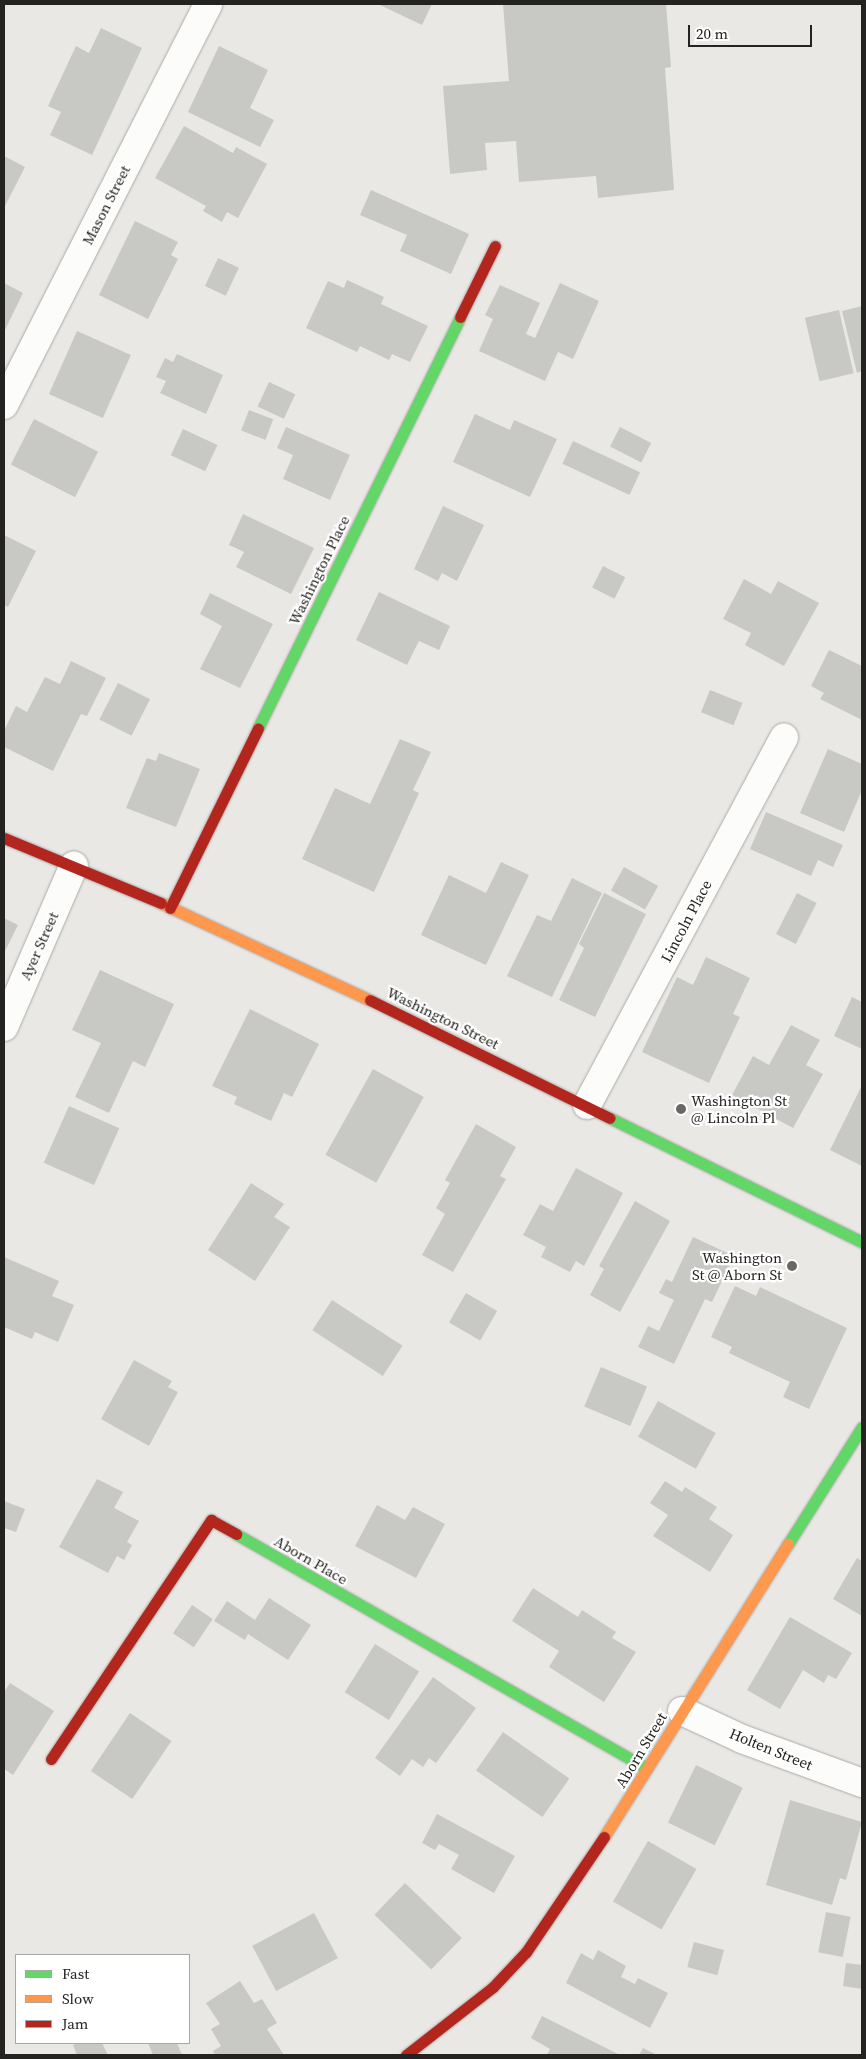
<!DOCTYPE html>
<html>
<head>
<meta charset="utf-8">
<style>
	body { margin:0 }
	#map { position:relative; width:866px; height:2059px; overflow:hidden; background:#eae8e5; font-family:"Source Serif 4",serif }
	div>[style] { position:absolute }
	.building>* { inset:0; background:#c8c8c5; transform-origin:0 0 }
	.roads { filter:drop-shadow(0 0 1px #abaaa8) drop-shadow(0 0 1px #abaaa8) }
	.street>* { height:28px; margin:-14px; padding:0 14px; transform-origin:14px; border-radius:14px; background:#fcfcfb }
	.fast>* { height:11px; margin:-5.5px; padding:0 5.5px; transform-origin:5.5px; border-radius:5.5px; background:#63d668 }
	.slow>* { height:11px; margin:-5.5px; padding:0 5.5px; transform-origin:5.5px; border-radius:5.5px; background:#ff974d }
	.jam>* { height:11px; margin:-5.5px; padding:0 5.5px; transform-origin:5.5px; border-radius:5.5px; background:#b3261e }
	.dots>* { width:14px; height:14px; translate:-50% -50%; box-sizing:border-box; border:2px solid #fff; border-radius:50% }
	span { translate:-50% -50%; white-space:nowrap; text-align:center; line-height:1.15; -webkit-text-stroke:4.5px #fff; paint-order:stroke }
	.street-label { font-size:15px; color:#242321 }
	.poi-label { font-size:15px; color:#242321 }
	.left { translate:0 -50%; text-align:left }
	.right { translate:-100% -50%; text-align:right }
	.frame { position:absolute; inset:0; border:5px solid #242321; pointer-events:none }
	.legend { position:absolute; left:15px; top:1954px; width:175px; height:90px; box-sizing:border-box; background:#fff; border:1px solid #a7a7a6; margin:0; padding:6px 9px; list-style:none; font-size:15px; color:#242321 }
	.legend li { display:flex; align-items:center; gap:10px; height:25px }
	.legend b { width:25px; border:1px solid #a7a7a6 }
	.scale { position:absolute; left:688px; top:25px; width:124px; height:22px; box-sizing:border-box; border:2px solid #242321; border-top:0; padding-left:6px; font-size:15px; line-height:18px; white-space:nowrap; color:#242321; -webkit-text-stroke:4px #fff; paint-order:stroke }
</style>
</head>
<body>
<div id="map">
	<div class="building">
		<div style="clip-path:polygon(378px 4px,432px 4px,422px 25px)"></div>
		<div style="clip-path:polygon(503px 4px,666px 4px,671px 67px,665px 68px,674px 190px,598px 198px,596px 176px,519px 182px,516px 141px,485px 143px,487px 170px,450px 174px,443px 86px,509px 81px)"></div>
		<div style="clip-path:polygon(101px 28px,142px 48px,92px 155px,50px 135px,61px 112px,48px 106px,76px 46px,89px 53px)"></div>
		<div style="clip-path:polygon(219px 46px,268px 70px,250px 108px,274px 120px,260px 147px,188px 112px)"></div>
		<div style="clip-path:polygon(184px 126px,233px 153px,236px 147px,267px 164px,238px 218px,227px 212px,222px 222px,203px 211px,206px 206px,155px 178px)"></div>
		<div style="clip-path:polygon(4px 156px,25px 167px,4px 208px)"></div>
		<div style="clip-path:polygon(371px 190px,469px 234px,451px 274px,400px 251px,407px 235px,360px 215px)"></div>
		<div style="clip-path:polygon(135px 221px,178px 242px,171px 255px,178px 259px,148px 319px,99px 295px)"></div>
		<div style="left:218px;top:258px;width:23px;height:31px;rotate:25deg"></div>
		<div style="clip-path:polygon(347px 280px,384px 297px,381px 304px,428px 326px,410px 362px,392px 354px,389px 360px,360px 346px,357px 352px,306px 328px,328px 281px,344px 288px)"></div>
		<div style="clip-path:polygon(4px 283px,23px 293px,4px 332px)"></div>
		<div style="clip-path:polygon(560px 283px,599px 301px,573px 359px,558px 352px,545px 381px,479px 351px,493px 319px,485px 315px,500px 285px,540px 303px,526px 334px,535px 338px)"></div>
		<div style="clip-path:polygon(862px 306px,862px 371px,857px 373px,842px 311px)"></div>
		<div style="left:839px;top:310px;width:65px;height:35px;rotate:77deg"></div>
		<div style="left:77px;top:331px;width:59px;height:69px;rotate:24deg"></div>
		<div style="clip-path:polygon(177px 354px,223px 375px,206px 414px,160px 393px,166px 381px,156px 377px,165px 358px,173px 362px)"></div>
		<div style="left:269px;top:382px;width:29px;height:27px;rotate:25deg"></div>
		<div style="left:249px;top:410px;width:26px;height:22px;rotate:21deg"></div>
		<div style="clip-path:polygon(475px 414px,510px 430px,514px 420px,557px 439px,530px 497px,453px 462px)"></div>
		<div style="left:34px;top:419px;width:72px;height:51px;rotate:27deg"></div>
		<div style="clip-path:polygon(286px 427px,350px 455px,330px 500px,283px 479px,293px 455px,277px 448px)"></div>
		<div style="left:620px;top:427px;width:35px;height:22px;rotate:27deg"></div>
		<div style="left:183px;top:429px;width:38px;height:29px;rotate:25deg"></div>
		<div style="left:573px;top:441px;width:74px;height:25px;rotate:25deg"></div>
		<div style="clip-path:polygon(443px 506px,484px 525px,457px 581px,442px 573px,438px 581px,414px 569px)"></div>
		<div style="clip-path:polygon(243px 514px,314px 548px,291px 594px,236px 567px,244px 552px,229px 545px)"></div>
		<div style="clip-path:polygon(4px 535px,36px 551px,8px 607px,4px 605px)"></div>
		<div style="left:603px;top:566px;width:25px;height:24px;rotate:27deg"></div>
		<div style="clip-path:polygon(744px 579px,771px 594px,778px 581px,819px 603px,784px 666px,745px 645px,751px 633px,723px 619px)"></div>
		<div style="clip-path:polygon(379px 592px,450px 626px,439px 650px,419px 641px,407px 665px,356px 640px)"></div>
		<div style="clip-path:polygon(210px 593px,273px 624px,240px 688px,200px 669px,222px 626px,200px 614px)"></div>
		<div style="clip-path:polygon(829px 650px,862px 666px,862px 720px,820px 699px,824px 693px,811px 686px)"></div>
		<div style="clip-path:polygon(71px 661px,106px 678px,87px 716px,81px 714px,53px 771px,4px 747px,4px 731px,16px 706px,27px 712px,45px 677px,60px 684px)"></div>
		<div style="left:118px;top:683px;width:36px;height:41px;rotate:27deg"></div>
		<div style="left:710px;top:690px;width:35px;height:24px;rotate:22deg"></div>
		<div style="clip-path:polygon(400px 739px,431px 752px,413px 790px,419px 793px,374px 892px,302px 859px,335px 788px,370px 804px)"></div>
		<div style="clip-path:polygon(828px 749px,862px 764px,862px 790px,844px 832px,800px 813px)"></div>
		<div style="clip-path:polygon(159px 753px,200px 769px,176px 827px,126px 808px,147px 758px,156px 761px)"></div>
		<div style="clip-path:polygon(766px 812px,843px 845px,833px 867px,818px 860px,811px 876px,750px 849px)"></div>
		<div style="clip-path:polygon(501px 862px,529px 875px,486px 965px,421px 935px,449px 875px,486px 893px)"></div>
		<div style="left:624px;top:867px;width:39px;height:27px;rotate:29deg"></div>
		<div style="clip-path:polygon(572px 878px,602px 893px,552px 997px,507px 976px,537px 915px,551px 921px)"></div>
		<div style="clip-path:polygon(604px 893px,646px 914px,595px 1017px,559px 1000px,584px 948px,579px 944px)"></div>
		<div style="left:797px;top:893px;width:22px;height:46px;rotate:27deg"></div>
		<div style="clip-path:polygon(4px 918px,18px 925px,4px 953px)"></div>
		<div style="clip-path:polygon(706px 957px,750px 978px,733px 1014px,740px 1017px,709px 1083px,642px 1052px,677px 977px,693px 985px)"></div>
		<div style="clip-path:polygon(100px 970px,174px 1004px,145px 1067px,133px 1061px,109px 1113px,75px 1097px,101px 1043px,72px 1030px)"></div>
		<div style="clip-path:polygon(852px 997px,862px 1002px,862px 1049px,834px 1036px)"></div>
		<div style="clip-path:polygon(250px 1009px,319px 1044px,292px 1097px,284px 1093px,271px 1121px,234px 1104px,237px 1097px,212px 1086px)"></div>
		<div style="clip-path:polygon(791px 1025px,820px 1040px,806px 1065px,823px 1074px,793px 1128px,732px 1095px,753px 1056px,769px 1065px)"></div>
		<div style="left:373px;top:1069px;width:58px;height:98px;rotate:29deg"></div>
		<div style="clip-path:polygon(862px 1085px,862px 1166px,830px 1150px)"></div>
		<div style="left:69px;top:1106px;width:55px;height:62px;rotate:24deg"></div>
		<div style="clip-path:polygon(476px 1124px,516px 1147px,500px 1176px,506px 1179px,453px 1272px,422px 1255px,445px 1214px,436px 1208px,450px 1183px,445px 1180px)"></div>
		<div style="clip-path:polygon(576px 1168px,623px 1193px,584px 1266px,576px 1261px,570px 1272px,541px 1257px,546px 1247px,523px 1235px,540px 1204px,553px 1211px)"></div>
		<div style="clip-path:polygon(251px 1183px,284px 1204px,274px 1217px,290px 1227px,255px 1281px,208px 1250px)"></div>
		<div style="clip-path:polygon(635px 1201px,670px 1221px,620px 1312px,590px 1295px,604px 1269px,599px 1266px)"></div>
		<div style="clip-path:polygon(693px 1237px,734px 1256px,712px 1302px,705px 1299px,674px 1364px,638px 1347px,648px 1326px,659px 1331px,674px 1300px,659px 1293px,666px 1279px,672px 1282px)"></div>
		<div style="clip-path:polygon(4px 1257px,59px 1281px,52px 1296px,74px 1305px,58px 1342px,35px 1332px,32px 1339px,4px 1327px)"></div>
		<div style="clip-path:polygon(735px 1286px,756px 1296px,760px 1287px,847px 1328px,809px 1409px,783px 1397px,790px 1382px,729px 1353px,732px 1347px,711px 1337px)"></div>
		<div style="left:466px;top:1293px;width:36px;height:34px;rotate:30deg"></div>
		<div style="left:332px;top:1300px;width:84px;height:36px;rotate:33deg"></div>
		<div style="clip-path:polygon(134px 1360px,172px 1381px,168px 1387px,178px 1392px,149px 1446px,101px 1419px)"></div>
		<div style="left:601px;top:1367px;width:50px;height:43px;rotate:23deg"></div>
		<div style="left:658px;top:1401px;width:66px;height:41px;rotate:29deg"></div>
		<div style="clip-path:polygon(97px 1479px,123px 1492px,114px 1508px,139px 1521px,127px 1542px,132px 1545px,124px 1560px,117px 1556px,108px 1573px,59px 1547px)"></div>
		<div style="clip-path:polygon(665px 1481px,682px 1492px,685px 1487px,717px 1507px,709px 1519px,733px 1535px,710px 1572px,653px 1536px,668px 1515px,650px 1503px)"></div>
		<div style="clip-path:polygon(4px 1501px,25px 1509px,16px 1532px,4px 1528px)"></div>
		<div style="clip-path:polygon(377px 1505px,405px 1520px,413px 1507px,445px 1524px,416px 1578px,355px 1546px)"></div>
		<div style="clip-path:polygon(857px 1558px,862px 1561px,862px 1616px,833px 1599px)"></div>
		<div style="clip-path:polygon(533px 1588px,578px 1617px,582px 1610px,616px 1632px,612px 1638px,636px 1652px,604px 1702px,549px 1667px,559px 1651px,512px 1621px)"></div>
		<div style="clip-path:polygon(269px 1598px,311px 1625px,288px 1660px,248px 1634px,245px 1640px,214px 1621px,227px 1601px,255px 1620px)"></div>
		<div style="left:192px;top:1605px;width:25px;height:34px;rotate:34deg"></div>
		<div style="clip-path:polygon(790px 1617px,852px 1653px,836px 1679px,828px 1675px,824px 1683px,803px 1670px,780px 1709px,747px 1690px)"></div>
		<div style="left:375px;top:1644px;width:52px;height:57px;rotate:32deg"></div>
		<div style="clip-path:polygon(433px 1677px,476px 1708px,436px 1763px,429px 1758px,423px 1767px,412px 1759px,400px 1776px,375px 1758px)"></div>
		<div style="clip-path:polygon(10px 1683px,54px 1711px,13px 1775px,4px 1769px,4px 1692px)"></div>
		<div style="left:130px;top:1713px;width:50px;height:70px;rotate:34deg"></div>
		<div style="left:503px;top:1732px;width:81px;height:47px;rotate:35deg"></div>
		<div style="left:696px;top:1765px;width:52px;height:64px;rotate:26deg"></div>
		<div style="clip-path:polygon(790px 1800px,862px 1822px,846px 1880px,840px 1878px,832px 1905px,766px 1885px)"></div>
		<div style="clip-path:polygon(437px 1814px,515px 1856px,494px 1893px,451px 1869px,459px 1855px,439px 1844px,435px 1850px,422px 1843px)"></div>
		<div style="left:648px;top:1841px;width:56px;height:70px;rotate:30deg"></div>
		<div style="left:405px;top:1883px;width:79px;height:44px;rotate:44deg"></div>
		<div style="left:826px;top:1912px;width:25px;height:41px;rotate:11deg"></div>
		<div style="left:314px;top:1913px;width:51px;height:70px;rotate:62deg"></div>
		<div style="left:694px;top:1942px;width:31px;height:26px;rotate:15deg"></div>
		<div style="clip-path:polygon(598px 1950px,626px 1966px,621px 1977px,635px 1984px,638px 1978px,668px 1993px,650px 2028px,566px 1983px,581px 1953px,593px 1960px)"></div>
		<div style="clip-path:polygon(846px 1963px,862px 1965px,862px 1989px,843px 1986px)"></div>
		<div style="clip-path:polygon(240px 1981px,254px 2003px,262px 1999px,277px 2023px,267px 2029px,284px 2055px,215px 2055px,213px 2051px,221px 2046px,211px 2029px,220px 2024px,206px 2003px)"></div>
		<div style="clip-path:polygon(542px 2016px,620px 2055px,547px 2055px,550px 2049px,531px 2038px)"></div>
		<div style="clip-path:polygon(77px 2043px,102px 2043px,108px 2055px,77px 2055px,73px 2045px)"></div>
		<div style="clip-path:polygon(148px 2043px,177px 2043px,182px 2055px,153px 2055px)"></div>
		<div style="clip-path:polygon(643px 2048px,657px 2055px,639px 2055px)"></div>
	</div>
	<div class="roads">
		<div class="street">
			<div style="left:4px;top:405px;width:450px;rotate:-63deg"></div>
			<div style="left:4px;top:1027px;width:176px;rotate:-66.6deg"></div>
			<div style="left:587px;top:1105px;width:417px;rotate:-61.8deg"></div>
			<div style="left:682px;top:1711px;width:66px;rotate:25deg"></div>
			<div style="left:742px;top:1739px;width:128px;rotate:20.1deg"></div>
		</div>
		<div class="fast">
			<div style="left:258px;top:728px;width:458px;rotate:-63.8deg"></div>
			<div style="left:610px;top:1118px;width:281px;rotate:26.2deg"></div>
			<div style="left:236px;top:1534px;width:473px;rotate:29.7deg"></div>
			<div style="left:788px;top:1544px;width:138px;rotate:-57.7deg"></div>
		</div>
		<div class="slow">
			<div style="left:161px;top:903px;width:230px;rotate:24.9deg"></div>
			<div style="left:604px;top:1837px;width:346px;rotate:-57.9deg"></div>
		</div>
		<div class="jam">
			<div style="left:460px;top:317px;width:79px;rotate:-63.8deg"></div>
			<div style="left:4px;top:838px;width:170px;rotate:22.5deg"></div>
			<div style="left:170px;top:908px;width:200px;rotate:-63.9deg"></div>
			<div style="left:370px;top:1000px;width:267px;rotate:26.2deg"></div>
			<div style="left:51px;top:1759px;width:288px;rotate:-56.2deg"></div>
			<div style="left:211px;top:1520px;width:29px;rotate:29deg"></div>
			<div style="left:406px;top:2055px;width:110px;rotate:-38deg"></div>
			<div style="left:493px;top:1987px;width:48px;rotate:-46.7deg"></div>
			<div style="left:526px;top:1952px;width:139px;rotate:-55.9deg"></div>
		</div>
	</div>
	<div class="dots">
		<div style="left:681px;top:1109px;background:#696866"></div>
		<div style="left:792px;top:1266px;background:#696866"></div>
	</div>
	<div class="street-label">
		<span style="left:106px;top:205px;rotate:-63deg">Mason Street</span>
		<span style="left:319px;top:570px;rotate:-64deg">Washington Place</span>
		<span style="left:686px;top:921px;rotate:-62deg">Lincoln Place</span>
		<span style="left:39px;top:946px;rotate:-66deg">Ayer Street</span>
		<span style="left:443px;top:1018px;rotate:26deg">Washington Street</span>
		<span style="left:311px;top:1560px;rotate:30deg">Aborn Place</span>
		<span style="left:771px;top:1749px;rotate:22deg">Holten Street</span>
		<span style="left:641px;top:1750px;rotate:-59deg">Aborn Street</span>
	</div>
	<div class="poi-label">
		<span class="left" style="left:691px;top:1109px">Washington St<br>@ Lincoln Pl</span>
		<span class="right" style="left:782px;top:1266px">Washington<br>St @ Aborn St</span>
	</div>
	<div class="frame"></div>
	<ul class="legend">
	<li><b style="height:6px;background:#63d668"></b>Fast</li>
	<li><b style="height:6px;background:#ff974d"></b>Slow</li>
	<li><b style="height:6px;background:#b3261e"></b>Jam</li>
	</ul>
	<div class="scale">20 m</div>
</div>
</body>
</html>
